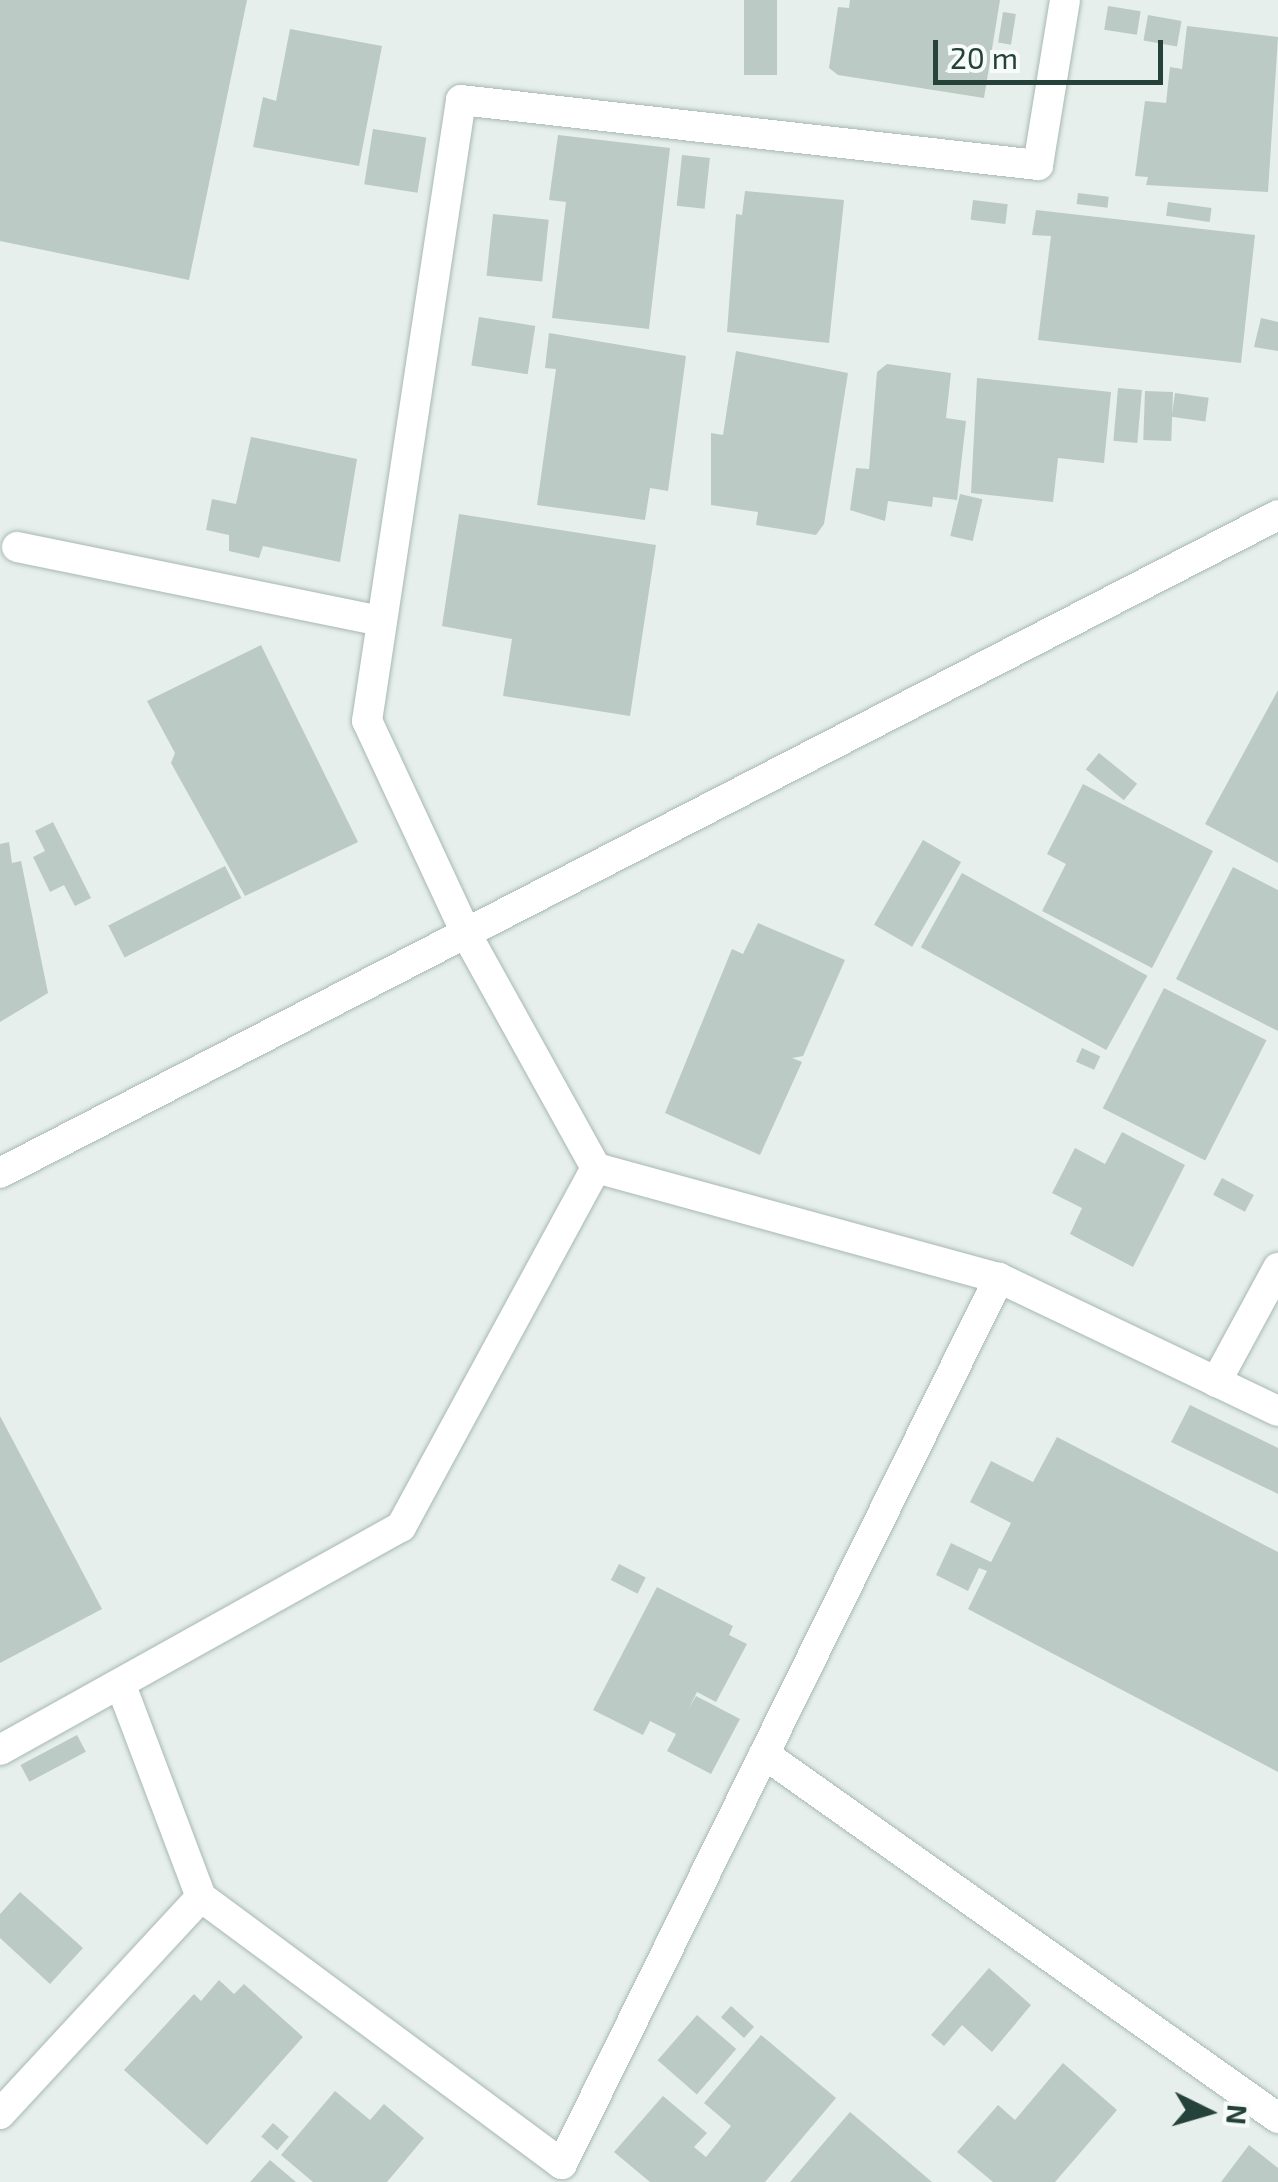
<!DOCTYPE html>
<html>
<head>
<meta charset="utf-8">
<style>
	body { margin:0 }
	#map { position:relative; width:1278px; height:2182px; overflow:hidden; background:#e6efeb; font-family:"Exo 2",sans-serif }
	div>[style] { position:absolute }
	.building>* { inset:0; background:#bbcac4; transform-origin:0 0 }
	.roads { filter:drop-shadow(0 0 2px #a8b8b2) drop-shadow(0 0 2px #a8b8b2) }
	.minor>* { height:30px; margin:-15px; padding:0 15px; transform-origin:15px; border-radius:15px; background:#fff }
	.tertiary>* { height:30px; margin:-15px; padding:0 15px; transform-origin:15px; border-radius:15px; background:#fff }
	span { translate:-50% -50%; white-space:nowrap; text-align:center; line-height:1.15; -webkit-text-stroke:8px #f7fbf9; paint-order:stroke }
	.north { position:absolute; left:1158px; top:2062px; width:100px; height:100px; -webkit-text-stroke:8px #f7fbf9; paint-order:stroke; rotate:95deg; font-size:28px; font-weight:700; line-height:40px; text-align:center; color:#24423a }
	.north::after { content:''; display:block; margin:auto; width:35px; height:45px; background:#24423a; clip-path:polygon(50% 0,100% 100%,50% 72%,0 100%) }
	.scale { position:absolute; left:933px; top:40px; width:230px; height:45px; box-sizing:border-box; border:5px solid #24423a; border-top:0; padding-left:12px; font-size:30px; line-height:35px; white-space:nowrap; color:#24423a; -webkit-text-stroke:8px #f7fbf9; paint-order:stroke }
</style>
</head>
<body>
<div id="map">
	<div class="building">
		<div style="clip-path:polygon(0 0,247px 0,189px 280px,0 241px)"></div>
		<div style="left:744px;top:0;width:33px;height:75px"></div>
		<div style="clip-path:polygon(850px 0,1000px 0,984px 98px,838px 75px,829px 68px,838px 7px,849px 8px)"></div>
		<div style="left:1108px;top:6px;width:33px;height:24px;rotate:9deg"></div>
		<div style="left:1003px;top:12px;width:13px;height:31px;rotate:9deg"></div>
		<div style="left:1148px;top:15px;width:34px;height:26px;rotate:10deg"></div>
		<div style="clip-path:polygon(1187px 26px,1278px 37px,1268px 192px,1146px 185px,1148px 177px,1135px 176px,1145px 101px,1166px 103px,1170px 67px,1182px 69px)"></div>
		<div style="clip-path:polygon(290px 29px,382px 46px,359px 166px,253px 147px,263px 97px,276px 101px)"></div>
		<div style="left:373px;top:129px;width:54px;height:56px;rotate:9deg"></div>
		<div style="clip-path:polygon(558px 135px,670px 148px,649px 329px,552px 318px,566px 202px,549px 200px)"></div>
		<div style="left:682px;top:155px;width:28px;height:51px;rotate:6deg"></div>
		<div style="clip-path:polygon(745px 191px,844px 200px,829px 343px,727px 332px,736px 214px,742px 215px)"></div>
		<div style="left:1078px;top:193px;width:31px;height:11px;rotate:7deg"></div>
		<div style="left:973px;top:200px;width:35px;height:20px;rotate:7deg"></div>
		<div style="left:1168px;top:202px;width:44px;height:14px;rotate:8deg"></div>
		<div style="clip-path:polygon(1036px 210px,1255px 235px,1241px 363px,1038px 340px,1051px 236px,1032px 235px)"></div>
		<div style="left:493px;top:214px;width:56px;height:62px;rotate:6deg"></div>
		<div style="left:479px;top:317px;width:57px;height:49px;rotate:9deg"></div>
		<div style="clip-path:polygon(1261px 318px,1278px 322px,1278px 351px,1254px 347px)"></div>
		<div style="clip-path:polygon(549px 333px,686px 356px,668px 491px,650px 488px,645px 520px,537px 505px,556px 369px,545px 368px)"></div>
		<div style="clip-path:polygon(736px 351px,848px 373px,824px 524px,816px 535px,756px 525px,758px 512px,711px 505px,711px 433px,723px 435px)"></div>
		<div style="clip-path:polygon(887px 364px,951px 373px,946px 418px,966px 421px,957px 500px,933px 497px,932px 507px,888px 501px,885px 521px,850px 510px,856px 468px,869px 469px,877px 372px)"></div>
		<div style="clip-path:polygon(977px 378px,1111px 392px,1104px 463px,1058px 458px,1053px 502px,971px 493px)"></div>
		<div style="left:1118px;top:388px;width:24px;height:53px;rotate:5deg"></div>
		<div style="left:1145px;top:391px;width:28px;height:49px;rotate:2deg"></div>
		<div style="left:1175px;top:393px;width:34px;height:24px;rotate:8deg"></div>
		<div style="clip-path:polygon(251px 437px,357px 459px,340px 562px,263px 546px,259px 558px,229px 551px,229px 535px,206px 530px,212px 499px,236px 504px)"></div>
		<div style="left:960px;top:494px;width:23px;height:43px;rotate:13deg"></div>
		<div style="clip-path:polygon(459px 514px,656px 545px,630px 716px,503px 696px,512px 639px,442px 626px)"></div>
		<div style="clip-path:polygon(261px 645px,358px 842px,245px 896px,171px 763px,175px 753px,147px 701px)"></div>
		<div style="clip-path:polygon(1278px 690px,1278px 863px,1205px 824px)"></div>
		<div style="left:1099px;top:753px;width:49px;height:21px;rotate:39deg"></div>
		<div style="clip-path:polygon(1083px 784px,1213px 851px,1152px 968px,1042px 911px,1066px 864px,1047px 854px)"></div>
		<div style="clip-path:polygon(53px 822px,91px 898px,75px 906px,64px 885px,50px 892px,33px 857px,45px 851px,35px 831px)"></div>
		<div style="left:923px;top:840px;width:44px;height:98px;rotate:30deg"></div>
		<div style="clip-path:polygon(9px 842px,12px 863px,21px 861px,48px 993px,0 1022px,0 844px)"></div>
		<div style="left:225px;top:866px;width:36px;height:131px;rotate:63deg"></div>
		<div style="clip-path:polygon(1233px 867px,1278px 890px,1278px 1031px,1176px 979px)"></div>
		<div style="left:962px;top:873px;width:212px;height:85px;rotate:29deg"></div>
		<div style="clip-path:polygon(758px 923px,845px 960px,803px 1056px,792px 1058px,802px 1062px,760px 1155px,665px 1113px,732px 949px,743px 954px)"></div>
		<div style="left:1164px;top:988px;width:115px;height:135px;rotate:27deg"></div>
		<div style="left:1082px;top:1048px;width:20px;height:15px;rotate:24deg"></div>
		<div style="clip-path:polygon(1122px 1132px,1185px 1165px,1133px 1267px,1070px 1234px,1082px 1208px,1052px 1193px,1075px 1148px,1105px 1164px)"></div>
		<div style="left:1222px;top:1178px;width:36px;height:19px;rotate:28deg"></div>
		<div style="clip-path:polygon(1190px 1405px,1278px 1448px,1278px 1494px,1171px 1442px)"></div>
		<div style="clip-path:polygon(0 1416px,102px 1609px,0 1663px)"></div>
		<div style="clip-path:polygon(1057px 1437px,1278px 1552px,1278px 1772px,968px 1609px,987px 1571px,979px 1568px,968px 1591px,936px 1575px,951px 1543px,991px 1562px,1011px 1523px,970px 1502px,991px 1461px,1033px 1482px)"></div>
		<div style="left:619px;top:1564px;width:30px;height:18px;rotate:27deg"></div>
		<div style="clip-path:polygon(657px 1587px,733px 1626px,729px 1635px,747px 1644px,716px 1702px,697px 1692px,688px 1710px,696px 1696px,740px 1719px,711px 1774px,667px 1751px,676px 1734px,650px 1721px,643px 1735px,593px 1710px)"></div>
		<div style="left:77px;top:1735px;width:19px;height:64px;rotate:62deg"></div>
		<div style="clip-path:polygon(20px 1892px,83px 1948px,50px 1984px,0 1938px,0 1914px)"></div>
		<div style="clip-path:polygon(989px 1968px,1031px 2005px,992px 2052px,962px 2025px,944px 2046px,931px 2035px)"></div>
		<div style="clip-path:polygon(219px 1980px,234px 1994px,244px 1984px,303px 2037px,207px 2145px,124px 2070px,194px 1994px,201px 2001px)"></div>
		<div style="left:731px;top:2006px;width:31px;height:15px;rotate:42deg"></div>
		<div style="left:697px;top:2015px;width:52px;height:60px;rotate:41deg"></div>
		<div style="clip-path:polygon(761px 2035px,836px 2098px,765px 2182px,650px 2182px,614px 2152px,663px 2096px,707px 2133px,694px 2147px,706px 2157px,731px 2126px,704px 2103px)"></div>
		<div style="clip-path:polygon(1063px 2063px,1117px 2110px,1055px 2182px,993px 2182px,957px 2152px,998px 2105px,1015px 2120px)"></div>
		<div style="clip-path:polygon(335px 2091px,370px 2120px,384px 2104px,424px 2138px,387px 2182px,313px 2182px,281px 2155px)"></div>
		<div style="clip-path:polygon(850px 2112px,932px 2182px,790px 2182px)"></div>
		<div style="left:273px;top:2123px;width:21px;height:18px;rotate:41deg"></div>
		<div style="clip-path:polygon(1249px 2145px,1278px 2168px,1278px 2182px,1221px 2182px)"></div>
		<div style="clip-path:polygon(270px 2160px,296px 2182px,250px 2182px)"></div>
	</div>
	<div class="roads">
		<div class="minor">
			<div style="left:17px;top:547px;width:372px;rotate:11.5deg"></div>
			<div style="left:596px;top:1168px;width:418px;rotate:15.3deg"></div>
			<div style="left:1216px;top:1382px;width:130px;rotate:-61.5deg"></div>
			<div style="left:122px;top:1688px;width:223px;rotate:69.3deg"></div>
			<div style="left:201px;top:1897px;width:449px;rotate:36.5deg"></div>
			<div style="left:562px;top:2164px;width:988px;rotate:-63.75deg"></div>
			<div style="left:999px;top:1278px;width:309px;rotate:25.5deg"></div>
			<div style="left:0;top:1750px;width:459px;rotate:-29.1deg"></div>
			<div style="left:401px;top:1527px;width:409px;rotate:-61.5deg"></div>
			<div style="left:596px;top:1168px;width:269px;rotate:-119deg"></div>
			<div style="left:466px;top:933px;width:234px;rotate:-115deg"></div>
			<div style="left:367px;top:721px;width:628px;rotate:-81.39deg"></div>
			<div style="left:461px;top:100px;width:581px;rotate:6.43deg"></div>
			<div style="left:1038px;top:165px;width:167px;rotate:-80.7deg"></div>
			<div style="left:764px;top:1754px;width:630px;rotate:35.31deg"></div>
			<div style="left:0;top:2114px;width:296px;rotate:-47.2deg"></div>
		</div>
		<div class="tertiary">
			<div style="left:0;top:1173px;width:1437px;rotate:-27.24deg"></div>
		</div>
	</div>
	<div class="north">N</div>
	<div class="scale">20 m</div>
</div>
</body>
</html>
